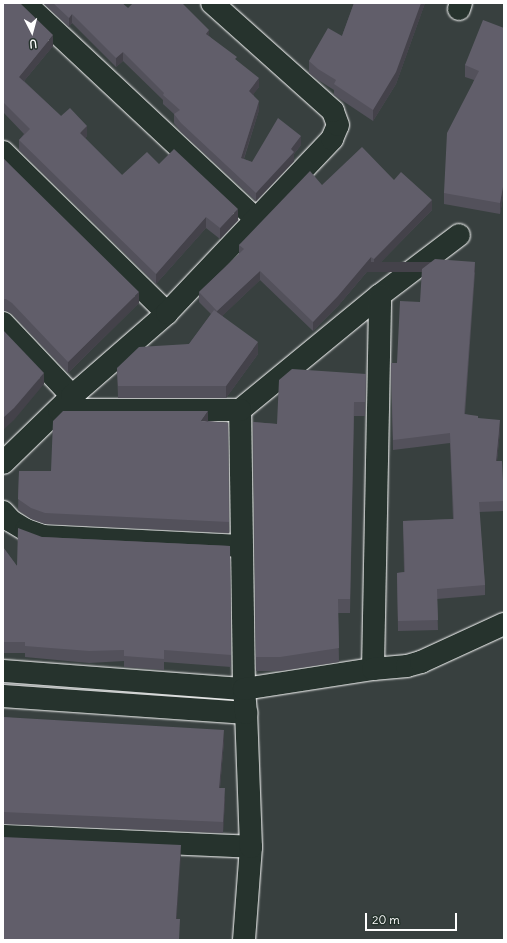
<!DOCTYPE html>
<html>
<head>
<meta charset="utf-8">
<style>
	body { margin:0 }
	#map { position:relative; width:507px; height:943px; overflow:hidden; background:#38403f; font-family:Delius,sans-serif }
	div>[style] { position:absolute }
	.roads { filter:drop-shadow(0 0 1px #fff) drop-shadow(0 0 1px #fff) }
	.street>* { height:22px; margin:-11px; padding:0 11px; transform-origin:11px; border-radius:11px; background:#26332d }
	.wall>* { inset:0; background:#53515b }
	.shaded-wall>* { inset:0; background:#44424a; transform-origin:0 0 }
	.building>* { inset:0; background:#615e6a }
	span { translate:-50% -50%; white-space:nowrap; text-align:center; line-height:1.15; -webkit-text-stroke:3px #26332d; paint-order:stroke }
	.frame { position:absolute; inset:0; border:4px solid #fff; pointer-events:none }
	.north { position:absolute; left:12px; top:12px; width:40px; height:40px; -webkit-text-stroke:3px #26332d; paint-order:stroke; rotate:174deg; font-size:11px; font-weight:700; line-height:16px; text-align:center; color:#fff }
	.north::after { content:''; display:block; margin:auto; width:14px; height:18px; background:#fff; clip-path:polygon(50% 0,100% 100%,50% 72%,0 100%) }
	.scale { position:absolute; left:365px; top:913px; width:92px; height:18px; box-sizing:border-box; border:2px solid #fff; border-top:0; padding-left:5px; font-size:12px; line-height:14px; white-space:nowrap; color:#fff; -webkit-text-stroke:3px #26332d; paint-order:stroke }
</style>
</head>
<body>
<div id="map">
	<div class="roads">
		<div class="street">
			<div style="left:25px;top:3px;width:318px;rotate:43.1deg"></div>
			<div style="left:459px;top:9px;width:6px;rotate:-72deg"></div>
			<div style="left:3px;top:152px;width:230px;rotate:44.5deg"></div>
			<div style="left:3px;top:323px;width:100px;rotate:46.6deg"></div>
			<div style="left:240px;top:410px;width:181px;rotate:-39.4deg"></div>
			<div style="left:380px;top:295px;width:99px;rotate:-37.2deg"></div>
			<div style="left:3px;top:463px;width:96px;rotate:-44.2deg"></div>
			<div style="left:72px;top:396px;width:126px;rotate:-41.1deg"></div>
			<div style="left:167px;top:313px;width:240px;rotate:-46.5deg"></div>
			<div style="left:332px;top:139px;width:15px;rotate:-67deg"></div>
			<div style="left:338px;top:125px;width:15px;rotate:-110deg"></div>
			<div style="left:333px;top:111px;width:162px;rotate:-138.2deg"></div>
			<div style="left:3px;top:512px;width:12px;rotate:48deg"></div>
			<div style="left:11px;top:521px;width:17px;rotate:31deg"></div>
			<div style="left:26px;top:530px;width:18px;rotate:19deg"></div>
			<div style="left:43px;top:536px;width:198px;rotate:2.9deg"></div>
			<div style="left:373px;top:669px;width:374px;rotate:-88.9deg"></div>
			<div style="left:3px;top:671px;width:242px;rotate:4.3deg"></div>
			<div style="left:244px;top:689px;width:279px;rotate:-90.8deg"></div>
			<div style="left:240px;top:410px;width:181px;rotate:180deg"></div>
			<div style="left:3px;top:696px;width:244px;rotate:4deg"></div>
			<div style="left:3px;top:836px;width:248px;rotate:2.5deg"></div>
			<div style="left:244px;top:940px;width:93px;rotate:-85.7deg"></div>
			<div style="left:251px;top:847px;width:134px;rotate:-92.1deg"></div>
			<div style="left:246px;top:713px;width:24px;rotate:-95deg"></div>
			<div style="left:244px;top:689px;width:131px;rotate:-8.8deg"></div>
			<div style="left:373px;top:669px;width:34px;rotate:-5deg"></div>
			<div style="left:407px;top:666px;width:15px;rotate:-16deg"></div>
			<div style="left:421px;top:662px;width:91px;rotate:-24.6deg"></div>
		</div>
	</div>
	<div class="wall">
		<div style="clip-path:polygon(3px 3px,53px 46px,24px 81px,61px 116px,87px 136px,85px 138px,122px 175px,159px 164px,238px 220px,220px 239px,206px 228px,156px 284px,19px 150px,19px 140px,24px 134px,3px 112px)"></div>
		<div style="clip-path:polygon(43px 3px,122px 3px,128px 8px,209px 36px,237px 61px,259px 87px,253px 94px,259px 110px,244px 159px,252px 162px,301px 145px,294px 154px,294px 161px,256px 201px,181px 132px,174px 123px,174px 114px,163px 104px,163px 100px,123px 61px,116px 67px,72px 23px,69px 27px)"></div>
		<div style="clip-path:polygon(354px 3px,425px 3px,396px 84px,373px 121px,334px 95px,334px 90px,318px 80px,309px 73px,309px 61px,342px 36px)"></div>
		<div style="clip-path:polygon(504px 28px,504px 192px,500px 214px,444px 204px,444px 193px,474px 80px,465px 77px,465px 65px)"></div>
		<div style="clip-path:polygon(3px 158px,139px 303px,68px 373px,12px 314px,6px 311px,3px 311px)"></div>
		<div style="clip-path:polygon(394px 180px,432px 210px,374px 269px,371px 267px,338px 306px,313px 331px,260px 280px,222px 316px,258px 354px,226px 398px,118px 398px,117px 368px,189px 344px,211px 314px,199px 302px,199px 292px,239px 254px,239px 245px,322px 185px)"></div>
		<div style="clip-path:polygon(475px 272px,465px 414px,478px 418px,500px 430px,497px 461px,504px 501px,504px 511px,479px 512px,485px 585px,485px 595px,437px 599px,438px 630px,398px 631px,397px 573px,404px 572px,403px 521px,453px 519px,450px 443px,393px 450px,391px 363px,397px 363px,420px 302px)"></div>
		<div style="clip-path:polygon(366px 374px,365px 416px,354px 416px,350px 613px,338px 613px,339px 662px,280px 671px,256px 671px,253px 422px,277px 424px)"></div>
		<div style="clip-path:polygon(208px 421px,228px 423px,229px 533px,45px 524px,31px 519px,18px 510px,19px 471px,51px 471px)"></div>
		<div style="clip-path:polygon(42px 537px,230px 546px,231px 667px,164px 662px,164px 670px,124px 667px,124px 661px,89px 663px,25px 657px,25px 653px,3px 653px,3px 547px,17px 566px)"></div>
		<div style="clip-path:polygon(3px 717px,224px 741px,220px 788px,225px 800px,223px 833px,3px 824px)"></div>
	</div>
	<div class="shaded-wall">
		<div style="clip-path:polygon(421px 3px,425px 3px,396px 84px,373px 121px,373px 110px)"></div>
		<div style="clip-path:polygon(72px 14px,72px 23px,69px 27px,69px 18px)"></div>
		<div style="clip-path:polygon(209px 30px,209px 39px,206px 34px)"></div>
		<div style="clip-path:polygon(53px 35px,53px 46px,19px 87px,19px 77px)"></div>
		<div style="clip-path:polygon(123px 52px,123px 61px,116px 67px,116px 58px)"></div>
		<div style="clip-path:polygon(259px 78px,259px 87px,249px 100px,249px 91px)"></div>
		<div style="clip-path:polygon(259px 101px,259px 110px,241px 167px,241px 158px)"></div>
		<div style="clip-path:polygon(87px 126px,87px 136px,80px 144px,80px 133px)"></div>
		<div style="clip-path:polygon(301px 136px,301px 145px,294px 154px,294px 161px,256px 201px,256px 193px)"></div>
		<div style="clip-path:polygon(504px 181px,504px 192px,500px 214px,500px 203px)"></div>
		<div style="clip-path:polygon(432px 200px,432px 210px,374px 269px,374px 259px)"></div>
		<div style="clip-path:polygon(238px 209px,238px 220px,220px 239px,220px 228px)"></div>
		<div style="clip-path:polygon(206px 217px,206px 228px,156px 284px,156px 274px)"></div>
		<div style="clip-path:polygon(371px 257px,371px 267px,338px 306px,313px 331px,313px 322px)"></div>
		<div style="left:475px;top:262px;width:10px;height:152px;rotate:90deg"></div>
		<div style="clip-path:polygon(260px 271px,260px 280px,217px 321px,217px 311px)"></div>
		<div style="clip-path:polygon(139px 292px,139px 303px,68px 373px,68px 362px)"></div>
		<div style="clip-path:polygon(258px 342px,258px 354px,226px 398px,226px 386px)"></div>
		<div style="clip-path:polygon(44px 373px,44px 384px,14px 420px,3px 430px,3px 418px)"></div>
		<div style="clip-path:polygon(208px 411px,208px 422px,201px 421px)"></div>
		<div style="clip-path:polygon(500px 420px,500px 430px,496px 471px,496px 461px)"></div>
		<div style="clip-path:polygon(224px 730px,224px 741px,219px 799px,219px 788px)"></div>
		<div style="clip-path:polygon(225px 788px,225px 800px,223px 833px,223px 822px)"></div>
		<div style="left:3px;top:812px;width:1px;height:12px"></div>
		<div style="clip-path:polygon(181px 845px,181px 856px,176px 930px,176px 919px)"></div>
	</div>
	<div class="building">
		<div style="clip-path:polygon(3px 3px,20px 3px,53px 35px,19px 77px,61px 116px,70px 108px,87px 126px,80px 133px,122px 175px,147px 152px,159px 164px,174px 149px,238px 209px,220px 228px,206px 217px,156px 274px,19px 140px,30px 129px,3px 102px)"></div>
		<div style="clip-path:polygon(53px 3px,122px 3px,128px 8px,133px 3px,182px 3px,209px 30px,206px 34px,237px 57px,235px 59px,259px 78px,249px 91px,259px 101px,241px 158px,252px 162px,278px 118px,301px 136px,291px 149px,294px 152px,256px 193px,181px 123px,174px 114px,180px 110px,163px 95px,164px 93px,123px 52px,116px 58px,72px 14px,69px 18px)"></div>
		<div style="clip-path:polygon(354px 3px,421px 3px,396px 72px,373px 110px,334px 84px,336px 80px,318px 69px,309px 61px,328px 28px,342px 36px)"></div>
		<div style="clip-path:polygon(483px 20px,504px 28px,504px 181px,500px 203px,444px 193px,447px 133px,479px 71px,465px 65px)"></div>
		<div style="clip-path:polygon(362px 147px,394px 180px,401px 172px,432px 200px,374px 259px,371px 257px,338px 296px,313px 322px,260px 271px,217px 311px,199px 292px,244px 249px,239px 245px,310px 171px,322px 185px)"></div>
		<div style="clip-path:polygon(3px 158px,139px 292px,68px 362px,12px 303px,6px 299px,3px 299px)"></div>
		<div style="clip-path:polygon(435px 259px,475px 262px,464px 414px,478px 416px,478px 418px,500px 420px,496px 461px,502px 461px,504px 501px,479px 502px,485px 585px,437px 589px,438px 620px,398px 621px,397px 573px,405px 572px,403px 521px,454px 519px,450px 433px,393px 440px,391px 363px,397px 363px,400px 301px,420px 302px,422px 269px)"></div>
		<div style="clip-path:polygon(214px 310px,258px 342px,226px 386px,118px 386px,117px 368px,139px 347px,189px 344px)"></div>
		<div style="clip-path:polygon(3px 330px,44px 373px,14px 408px,3px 418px)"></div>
		<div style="clip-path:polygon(292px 369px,366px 374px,365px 402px,354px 402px,350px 599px,338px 599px,339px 648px,280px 657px,256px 657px,253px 422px,277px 424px,279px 380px)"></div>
		<div style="clip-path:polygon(63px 411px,208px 411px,201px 421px,228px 423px,229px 522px,45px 513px,31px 508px,18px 499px,19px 471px,51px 471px,53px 421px)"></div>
		<div style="clip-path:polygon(18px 528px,42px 537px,230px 546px,231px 655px,164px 650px,164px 659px,124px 656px,124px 650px,89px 651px,25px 646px,25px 642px,3px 642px,3px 547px,17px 566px)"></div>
		<div style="clip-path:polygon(3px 717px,224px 730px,219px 788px,225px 788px,223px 822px,3px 812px)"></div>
		<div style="clip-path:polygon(3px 837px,181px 845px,176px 919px,180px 919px,179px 940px,3px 940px)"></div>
	</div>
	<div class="frame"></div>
	<div class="north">U</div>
	<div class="scale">20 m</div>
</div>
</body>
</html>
